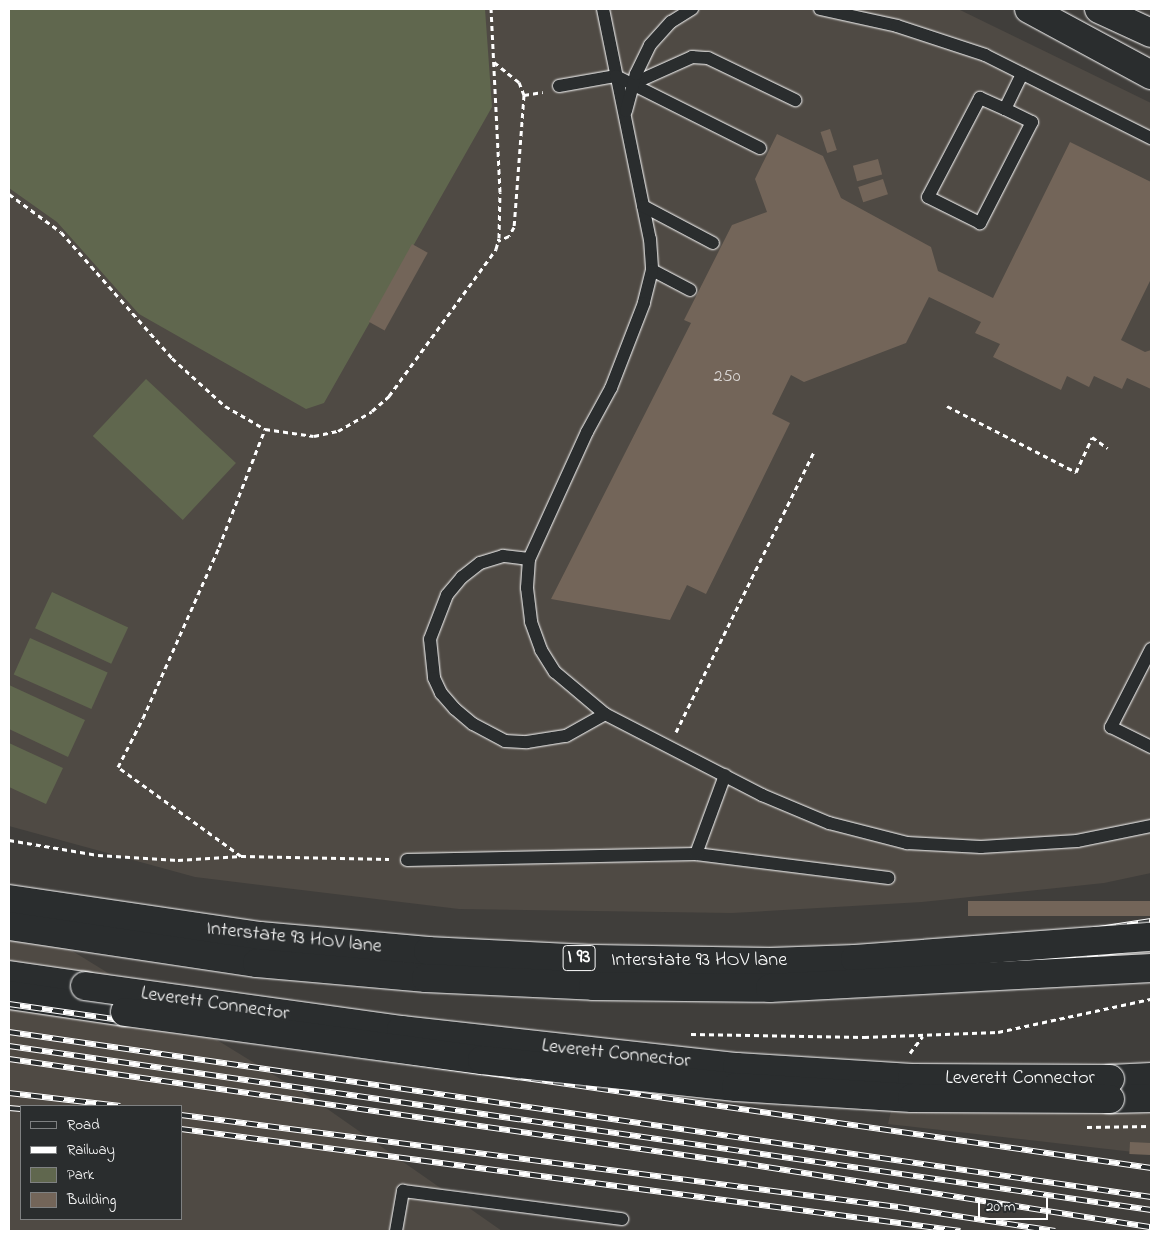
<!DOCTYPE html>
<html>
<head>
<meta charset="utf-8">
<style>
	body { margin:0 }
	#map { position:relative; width:1160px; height:1240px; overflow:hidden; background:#403e3b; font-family:"Indie Flower",sans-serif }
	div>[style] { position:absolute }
	.built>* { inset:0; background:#4f4a44 }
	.green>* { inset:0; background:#60674e; transform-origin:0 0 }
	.building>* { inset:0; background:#736559; transform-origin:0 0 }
	.path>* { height:3px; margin-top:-1.5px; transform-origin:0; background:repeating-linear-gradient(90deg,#fff 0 5px,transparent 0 9px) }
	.roads { filter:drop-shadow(0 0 1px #fff) drop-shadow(0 0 1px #fff) }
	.service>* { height:12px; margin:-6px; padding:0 6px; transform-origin:6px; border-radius:6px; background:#2a2d2e }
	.primary>* { height:28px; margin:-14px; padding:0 14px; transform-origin:14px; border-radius:14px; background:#2a2d2e }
	.motorway>* { height:28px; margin:-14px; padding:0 14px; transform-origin:14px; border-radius:14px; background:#2a2d2e }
	.rail>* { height:5.5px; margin-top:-2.75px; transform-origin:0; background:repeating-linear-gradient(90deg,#2a2d2e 0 11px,#fff 0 22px); box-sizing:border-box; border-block:1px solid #fff }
	.bridges { filter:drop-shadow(0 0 1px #fff) drop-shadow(0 0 1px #fff) }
	.motorway-bridge>* { height:28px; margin:-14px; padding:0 14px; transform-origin:14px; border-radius:14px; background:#2a2d2e }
	span { translate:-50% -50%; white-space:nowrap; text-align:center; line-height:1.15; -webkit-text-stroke:4px #2a2d2e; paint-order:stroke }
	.number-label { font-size:18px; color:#dcd8d6 }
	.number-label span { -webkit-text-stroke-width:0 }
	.shield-label span { padding:1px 4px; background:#2a2d2e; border:1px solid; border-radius:4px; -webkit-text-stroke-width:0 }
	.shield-label { font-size:19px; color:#fff; font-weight:700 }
	.street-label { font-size:20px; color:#fff }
	.frame { position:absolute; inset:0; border:10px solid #fff; pointer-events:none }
	.legend { position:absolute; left:20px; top:1105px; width:162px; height:115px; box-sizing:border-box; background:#2a2d2e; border:1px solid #7f8182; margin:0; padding:6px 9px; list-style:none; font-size:15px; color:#fff }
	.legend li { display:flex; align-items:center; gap:10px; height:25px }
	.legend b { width:25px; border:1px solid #7f8182 }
	.scale { position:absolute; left:978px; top:1198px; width:70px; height:22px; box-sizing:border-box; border:2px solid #fff; border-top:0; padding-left:6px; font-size:15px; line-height:18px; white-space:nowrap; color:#fff; -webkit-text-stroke:4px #2a2d2e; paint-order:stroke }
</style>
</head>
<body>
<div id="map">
	<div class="built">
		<div style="clip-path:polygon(9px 9px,958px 9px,1151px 103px,1151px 873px,1104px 883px,922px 902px,732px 913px,459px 909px,195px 877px,9px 826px)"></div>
		<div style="clip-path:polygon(evenodd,9px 912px,316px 1101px,502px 1231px,9px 1231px,9px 912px,21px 1106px,181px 1106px,181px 1219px,21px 1219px,21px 1106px)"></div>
		<div style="clip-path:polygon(891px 1111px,1151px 1113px,1151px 1154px,888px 1124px)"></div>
	</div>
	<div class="green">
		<div style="clip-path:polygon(9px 9px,485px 9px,492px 107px,324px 403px,306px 409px,139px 314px,57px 222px,9px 188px)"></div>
		<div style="left:146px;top:379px;width:123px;height:78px;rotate:43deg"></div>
		<div style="left:52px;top:592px;width:84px;height:40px;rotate:25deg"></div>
		<div style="left:30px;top:638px;width:85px;height:40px;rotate:24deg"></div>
		<div style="clip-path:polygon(9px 685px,85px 720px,68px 757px,9px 729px)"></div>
		<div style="clip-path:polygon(9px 743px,63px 768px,46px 804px,9px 787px)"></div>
	</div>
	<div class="building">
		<div style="left:830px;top:129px;width:22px;height:10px;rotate:72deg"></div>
		<div style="clip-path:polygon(777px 134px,823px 156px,841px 198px,931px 247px,938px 271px,993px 298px,1070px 142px,1151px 182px,1151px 279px,1121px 340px,1145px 352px,1151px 350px,1151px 389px,1127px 378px,1122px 389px,1094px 376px,1089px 387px,1067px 376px,1061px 390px,993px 357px,1000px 344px,975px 333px,981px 322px,929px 297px,906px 343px,804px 382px,791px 375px,772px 414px,790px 423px,706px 594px,687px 585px,670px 620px,551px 599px,691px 323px,684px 320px,732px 225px,767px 212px,755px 179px)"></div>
		<div style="left:878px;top:159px;width:16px;height:26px;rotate:75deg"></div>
		<div style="left:883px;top:179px;width:16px;height:26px;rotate:72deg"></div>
		<div style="left:412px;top:244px;width:18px;height:89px;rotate:29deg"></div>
		<div style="left:1151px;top:901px;width:15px;height:183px;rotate:90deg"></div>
		<div style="left:1130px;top:1142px;width:21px;height:12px;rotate:3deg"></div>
	</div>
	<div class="path">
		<div style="left:494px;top:62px;width:32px;rotate:39deg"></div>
		<div style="left:519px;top:82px;width:14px;rotate:69deg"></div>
		<div style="left:524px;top:95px;width:132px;rotate:94.3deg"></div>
		<div style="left:514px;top:227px;width:10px;rotate:119deg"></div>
		<div style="left:509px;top:236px;width:12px;rotate:156deg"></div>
		<div style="left:524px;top:95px;width:19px;rotate:-9deg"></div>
		<div style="left:9px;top:194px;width:64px;rotate:36.2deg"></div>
		<div style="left:61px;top:232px;width:168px;rotate:48.6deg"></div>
		<div style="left:172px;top:358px;width:72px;rotate:42.2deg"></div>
		<div style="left:225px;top:406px;width:46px;rotate:29.9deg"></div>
		<div style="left:265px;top:429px;width:49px;rotate:8.1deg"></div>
		<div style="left:314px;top:436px;width:25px;rotate:-12deg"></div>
		<div style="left:338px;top:431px;width:39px;rotate:-30deg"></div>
		<div style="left:372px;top:411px;width:23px;rotate:-41deg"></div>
		<div style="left:389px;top:396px;width:182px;rotate:-53.9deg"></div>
		<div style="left:496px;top:249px;width:11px;rotate:-75deg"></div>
		<div style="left:499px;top:238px;width:46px;rotate:-88.8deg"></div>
		<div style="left:500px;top:192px;width:183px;rotate:-92.8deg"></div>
		<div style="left:947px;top:406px;width:145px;rotate:27.1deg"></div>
		<div style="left:1076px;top:472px;width:38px;rotate:-65deg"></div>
		<div style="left:1092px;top:437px;width:19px;rotate:35deg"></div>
		<div style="left:676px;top:732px;width:312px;rotate:-63.8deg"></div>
		<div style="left:9px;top:840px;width:90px;rotate:9.6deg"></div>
		<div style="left:98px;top:855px;width:80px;rotate:3.6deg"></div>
		<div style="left:178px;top:860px;width:63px;rotate:-3.6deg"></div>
		<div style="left:241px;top:856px;width:148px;rotate:1.2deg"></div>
		<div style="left:241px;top:856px;width:152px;rotate:-144.1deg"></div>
		<div style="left:118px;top:767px;width:55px;rotate:-63deg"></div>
		<div style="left:143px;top:718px;width:187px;rotate:-66deg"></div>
		<div style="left:219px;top:547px;width:127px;rotate:-68.7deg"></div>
		<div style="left:691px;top:1034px;width:173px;rotate:1deg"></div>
		<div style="left:864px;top:1037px;width:134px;rotate:-2.1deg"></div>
		<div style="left:998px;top:1032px;width:157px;rotate:-12.2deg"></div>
		<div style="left:910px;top:1053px;width:21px;rotate:-53deg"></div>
		<div style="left:1087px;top:1127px;width:64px;rotate:-0.9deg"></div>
	</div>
	<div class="roads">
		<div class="service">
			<div style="left:603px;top:9px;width:235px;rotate:78.5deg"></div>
			<div style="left:650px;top:239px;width:31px;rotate:86deg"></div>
			<div style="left:652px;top:270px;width:43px;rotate:27.8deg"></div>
			<div style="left:820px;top:9px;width:79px;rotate:12.4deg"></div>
			<div style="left:897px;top:26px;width:93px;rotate:18.2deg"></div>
			<div style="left:985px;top:55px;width:186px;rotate:26.6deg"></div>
			<div style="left:632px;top:84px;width:66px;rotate:-24.2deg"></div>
			<div style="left:692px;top:57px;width:16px;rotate:4deg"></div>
			<div style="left:708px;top:58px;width:97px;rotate:25.8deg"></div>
			<div style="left:559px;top:86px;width:58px;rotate:-10deg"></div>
			<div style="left:616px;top:76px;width:161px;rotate:26.6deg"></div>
			<div style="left:1005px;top:109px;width:30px;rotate:26deg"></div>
			<div style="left:1032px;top:122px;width:114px;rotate:117.2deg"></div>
			<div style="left:980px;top:223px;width:58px;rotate:-153.4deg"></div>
			<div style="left:928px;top:197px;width:112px;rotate:-62.3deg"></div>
			<div style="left:980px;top:98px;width:27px;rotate:24deg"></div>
			<div style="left:1005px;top:109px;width:39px;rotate:-64deg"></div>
			<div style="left:626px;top:111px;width:38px;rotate:-75deg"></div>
			<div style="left:636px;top:74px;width:32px;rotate:-64deg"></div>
			<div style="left:650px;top:45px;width:31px;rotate:-48deg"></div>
			<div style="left:671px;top:22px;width:25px;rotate:-32deg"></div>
			<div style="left:643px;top:206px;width:79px;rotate:27.9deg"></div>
			<div style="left:652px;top:270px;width:34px;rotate:104deg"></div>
			<div style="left:644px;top:303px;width:91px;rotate:111.2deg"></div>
			<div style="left:611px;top:388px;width:50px;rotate:118.6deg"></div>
			<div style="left:587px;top:432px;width:140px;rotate:114.5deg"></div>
			<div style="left:529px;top:559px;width:29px;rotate:94deg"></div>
			<div style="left:527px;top:588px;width:34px;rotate:83deg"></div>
			<div style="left:531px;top:622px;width:30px;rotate:70deg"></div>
			<div style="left:541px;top:650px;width:26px;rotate:58deg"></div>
			<div style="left:555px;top:672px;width:65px;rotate:40deg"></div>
			<div style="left:605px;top:714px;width:177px;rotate:27.3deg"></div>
			<div style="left:762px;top:795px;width:73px;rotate:22.7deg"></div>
			<div style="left:829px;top:823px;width:81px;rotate:14.4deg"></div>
			<div style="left:907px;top:843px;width:74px;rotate:3.1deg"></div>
			<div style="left:981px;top:847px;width:96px;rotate:-3.6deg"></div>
			<div style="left:1077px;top:841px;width:76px;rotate:-11.5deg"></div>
			<div style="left:529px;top:559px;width:26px;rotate:-173deg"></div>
			<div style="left:503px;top:556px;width:24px;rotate:163deg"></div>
			<div style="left:480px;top:563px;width:23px;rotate:142deg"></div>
			<div style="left:462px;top:577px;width:23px;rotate:130deg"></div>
			<div style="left:447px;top:595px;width:47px;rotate:111.1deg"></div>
			<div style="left:430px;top:639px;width:39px;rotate:84deg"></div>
			<div style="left:434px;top:678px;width:17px;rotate:65deg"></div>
			<div style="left:441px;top:693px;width:21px;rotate:49deg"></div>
			<div style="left:455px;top:709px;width:23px;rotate:40deg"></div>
			<div style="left:473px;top:724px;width:36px;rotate:28deg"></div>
			<div style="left:505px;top:741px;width:22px;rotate:3deg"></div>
			<div style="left:527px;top:742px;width:39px;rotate:-9deg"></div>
			<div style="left:566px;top:736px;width:45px;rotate:-29.4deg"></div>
			<div style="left:1151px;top:649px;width:88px;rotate:117.1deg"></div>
			<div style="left:1111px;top:727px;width:45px;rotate:26.6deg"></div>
			<div style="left:696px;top:854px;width:194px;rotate:7.1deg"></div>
			<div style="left:407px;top:860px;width:289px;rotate:-1.2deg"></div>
			<div style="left:696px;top:854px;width:84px;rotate:-69.8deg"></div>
			<div style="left:396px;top:1231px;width:41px;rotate:-80.1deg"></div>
			<div style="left:403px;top:1191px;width:221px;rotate:7.3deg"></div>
		</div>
		<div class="primary">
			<div style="left:1029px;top:9px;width:139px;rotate:28.4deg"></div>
			<div style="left:1099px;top:9px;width:57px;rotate:24.8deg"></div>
		</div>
		<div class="motorway">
			<div style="left:9px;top:975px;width:77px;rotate:8.2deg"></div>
			<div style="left:9px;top:995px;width:117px;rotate:8.3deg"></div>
			<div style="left:1110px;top:1079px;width:41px;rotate:-2.8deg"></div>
			<div style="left:1110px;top:1099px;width:41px;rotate:-1.4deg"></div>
		</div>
	</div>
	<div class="rail">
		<div style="left:9px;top:914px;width:52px;rotate:10deg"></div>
		<div style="left:60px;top:923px;width:301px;rotate:7.2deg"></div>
		<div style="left:359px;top:961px;width:91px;rotate:5deg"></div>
		<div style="left:450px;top:969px;width:229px;rotate:2deg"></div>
		<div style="left:679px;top:977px;width:120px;rotate:-3.3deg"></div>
		<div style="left:799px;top:970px;width:100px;rotate:-5.7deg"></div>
		<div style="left:899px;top:960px;width:255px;rotate:-8.8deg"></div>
		<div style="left:9px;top:928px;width:49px;rotate:10.6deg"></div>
		<div style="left:57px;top:937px;width:303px;rotate:7.2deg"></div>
		<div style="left:358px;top:975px;width:91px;rotate:5deg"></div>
		<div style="left:449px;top:983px;width:229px;rotate:2deg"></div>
		<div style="left:678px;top:991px;width:121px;rotate:0.5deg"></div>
		<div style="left:799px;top:992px;width:103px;rotate:-4.4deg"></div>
		<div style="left:902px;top:984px;width:252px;rotate:-8.7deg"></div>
		<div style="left:9px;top:1004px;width:1154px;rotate:8.17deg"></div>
		<div style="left:9px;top:1032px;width:1154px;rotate:8.22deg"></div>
		<div style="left:9px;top:1046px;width:1154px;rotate:8.17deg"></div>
		<div style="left:9px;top:1059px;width:745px;rotate:8.1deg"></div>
		<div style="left:747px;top:1164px;width:409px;rotate:8.9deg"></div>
		<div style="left:9px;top:1093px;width:112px;rotate:6.7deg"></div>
		<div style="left:9px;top:1108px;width:12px;rotate:5deg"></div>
		<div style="left:181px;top:1115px;width:723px;rotate:7.31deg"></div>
		<div style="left:898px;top:1207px;width:159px;rotate:8.7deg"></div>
		<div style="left:181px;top:1129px;width:786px;rotate:7.46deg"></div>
	</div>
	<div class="bridges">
		<div class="motorway-bridge">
			<div style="left:9px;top:899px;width:254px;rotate:8.4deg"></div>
			<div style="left:260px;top:936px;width:169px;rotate:5.1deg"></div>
			<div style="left:428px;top:951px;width:166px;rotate:2.8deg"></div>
			<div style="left:594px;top:959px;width:176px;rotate:1deg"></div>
			<div style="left:770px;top:962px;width:85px;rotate:-2deg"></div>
			<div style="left:855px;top:959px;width:297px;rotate:-4.3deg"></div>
			<div style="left:9px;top:926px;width:251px;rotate:8.5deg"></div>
			<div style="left:257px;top:963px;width:170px;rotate:5.1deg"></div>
			<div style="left:426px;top:978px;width:167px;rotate:2.7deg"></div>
			<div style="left:593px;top:986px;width:177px;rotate:0.6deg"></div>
			<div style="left:770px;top:988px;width:382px;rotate:-3deg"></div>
			<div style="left:85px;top:986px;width:319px;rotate:7.9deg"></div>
			<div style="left:401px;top:1030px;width:338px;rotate:6.3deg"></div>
			<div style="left:737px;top:1067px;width:175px;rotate:3.6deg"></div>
			<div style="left:912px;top:1078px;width:198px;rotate:0.3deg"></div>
			<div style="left:125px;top:1012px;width:360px;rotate:7.7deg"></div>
			<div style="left:482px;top:1060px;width:255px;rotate:6.1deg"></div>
			<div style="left:736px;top:1087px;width:176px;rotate:3.6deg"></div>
			<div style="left:912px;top:1098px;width:198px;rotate:0.3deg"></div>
		</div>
	</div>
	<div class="number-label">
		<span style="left:727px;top:377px">250</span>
	</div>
	<div class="shield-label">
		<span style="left:579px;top:958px">I 93</span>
	</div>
	<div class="street-label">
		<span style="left:294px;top:938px;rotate:6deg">Interstate 93 HOV lane</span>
		<span style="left:699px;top:960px">Interstate 93 HOV lane</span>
		<span style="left:215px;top:1004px;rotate:8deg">Leverett Connector</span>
		<span style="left:616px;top:1054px;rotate:6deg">Leverett Connector</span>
		<span style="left:1020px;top:1078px">Leverett Connector</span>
	</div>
	<div class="frame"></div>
	<ul class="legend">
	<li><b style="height:6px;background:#2a2d2e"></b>Road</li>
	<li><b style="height:6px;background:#fff"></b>Railway</li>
	<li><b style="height:14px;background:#60674e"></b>Park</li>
	<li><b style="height:14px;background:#736559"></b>Building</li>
	</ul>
	<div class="scale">20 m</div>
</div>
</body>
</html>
